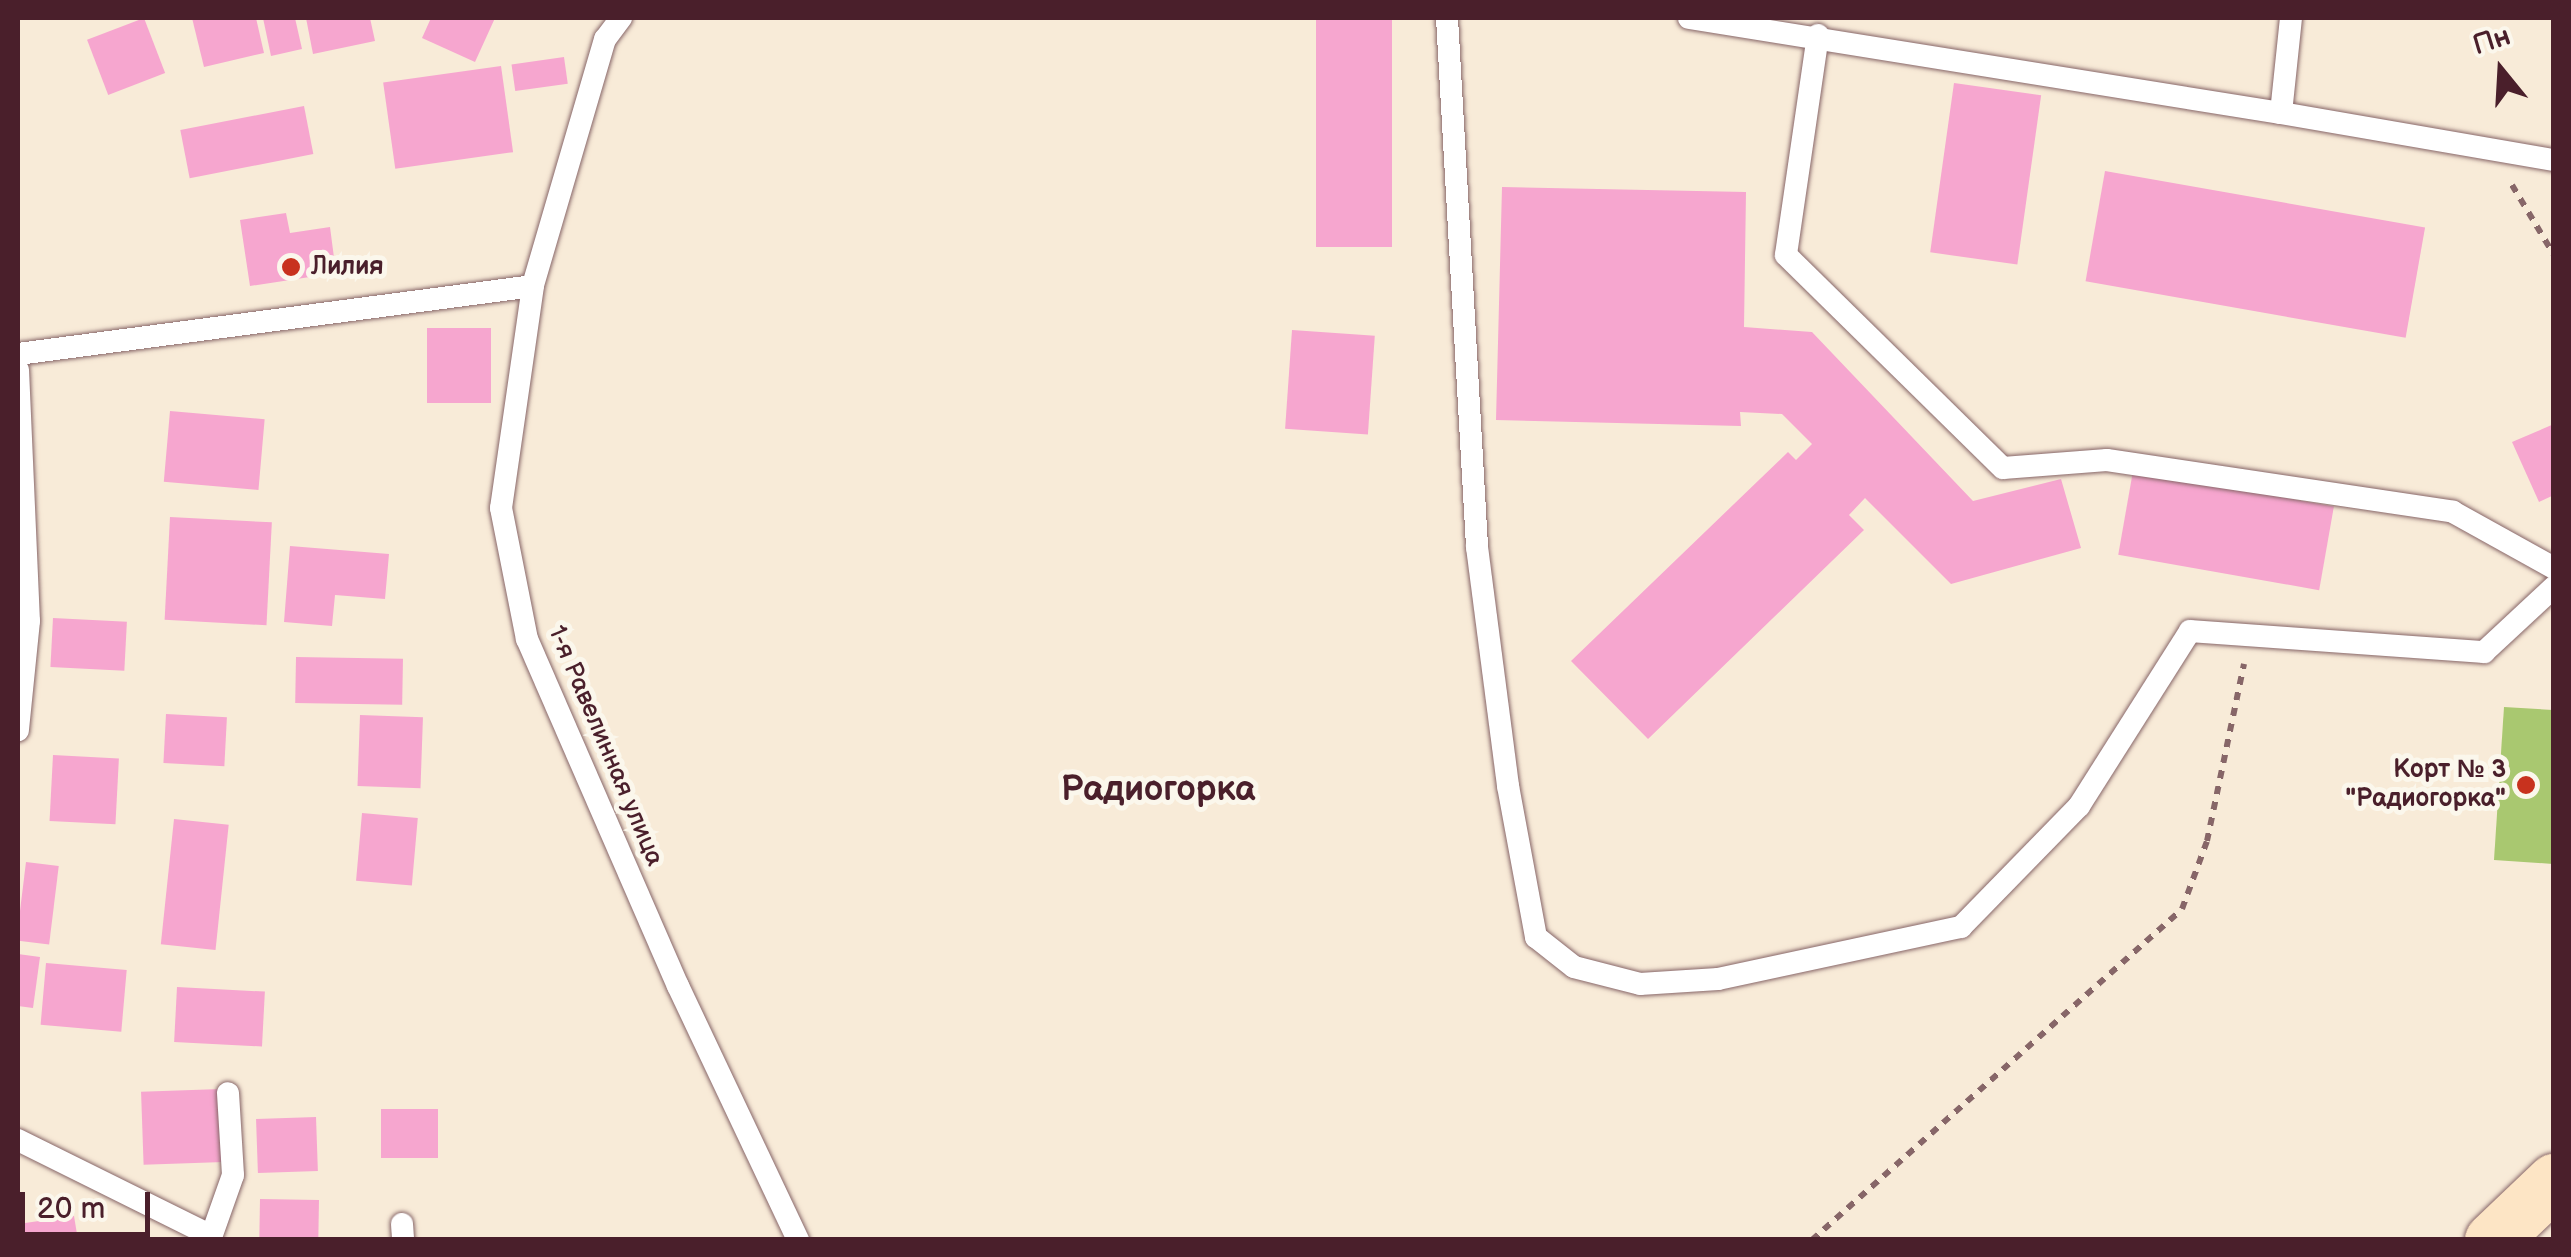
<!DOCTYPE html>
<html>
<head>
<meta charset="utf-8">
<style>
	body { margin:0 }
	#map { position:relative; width:2571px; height:1257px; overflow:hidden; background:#f8ebd8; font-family:"Balsamiq Sans",sans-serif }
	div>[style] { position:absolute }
	.green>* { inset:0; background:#a9c870 }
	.building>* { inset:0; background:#f6a6cf; transform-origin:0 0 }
	.path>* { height:6px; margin-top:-3px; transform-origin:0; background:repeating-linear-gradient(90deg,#876668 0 8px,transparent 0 16px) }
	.roads { filter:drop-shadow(0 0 2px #876668) drop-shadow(0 0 2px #876668) }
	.lane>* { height:22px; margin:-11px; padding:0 11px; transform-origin:11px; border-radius:11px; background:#fff }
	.secondary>* { height:55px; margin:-27.5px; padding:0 27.5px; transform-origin:27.5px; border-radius:27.5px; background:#fde5c5 }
	.dots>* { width:28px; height:28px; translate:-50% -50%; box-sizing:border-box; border:5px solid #fbf7ec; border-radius:50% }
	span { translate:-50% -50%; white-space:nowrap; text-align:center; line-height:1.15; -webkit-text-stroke:10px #fbf7ec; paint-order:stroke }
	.poi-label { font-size:25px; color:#4a1f2b; font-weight:700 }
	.left { translate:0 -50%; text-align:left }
	.right { translate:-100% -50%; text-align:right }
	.street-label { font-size:25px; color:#4a1f2b }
	.district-label { font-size:35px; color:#4a1f2b; font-weight:700 }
	.frame { position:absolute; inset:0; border:20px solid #4a1f2b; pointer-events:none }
	.north { position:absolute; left:2451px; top:20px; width:100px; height:100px; -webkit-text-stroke:8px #fbf7ec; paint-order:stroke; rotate:342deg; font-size:28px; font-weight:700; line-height:40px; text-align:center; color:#4a1f2b }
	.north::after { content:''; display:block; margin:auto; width:35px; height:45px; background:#4a1f2b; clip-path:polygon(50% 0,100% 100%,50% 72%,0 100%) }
	.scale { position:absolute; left:20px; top:1192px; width:130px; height:45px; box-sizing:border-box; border:5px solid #4a1f2b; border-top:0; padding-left:12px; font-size:30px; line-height:35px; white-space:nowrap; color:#4a1f2b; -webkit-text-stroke:8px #fbf7ec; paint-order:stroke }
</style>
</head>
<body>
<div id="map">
	<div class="green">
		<div style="clip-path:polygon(2504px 707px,2553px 710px,2553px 864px,2494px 860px)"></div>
	</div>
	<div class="building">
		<div style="left:144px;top:18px;width:59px;height:61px;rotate:69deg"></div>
		<div style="clip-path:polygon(192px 18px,256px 18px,264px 53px,204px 67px)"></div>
		<div style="clip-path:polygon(263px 18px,295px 18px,302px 49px,271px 56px)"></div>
		<div style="clip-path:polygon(306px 18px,370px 18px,375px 41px,313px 54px)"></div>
		<div style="clip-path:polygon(431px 18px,495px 18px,475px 62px,422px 38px)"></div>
		<div style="left:1316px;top:18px;width:76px;height:229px"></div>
		<div style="left:564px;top:57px;width:27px;height:53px;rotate:82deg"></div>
		<div style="left:501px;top:66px;width:87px;height:119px;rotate:82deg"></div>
		<div style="left:1954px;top:83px;width:88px;height:171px;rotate:8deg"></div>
		<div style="left:304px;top:106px;width:49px;height:126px;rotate:79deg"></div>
		<div style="left:2105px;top:171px;width:325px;height:112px;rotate:10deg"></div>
		<div style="clip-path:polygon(1502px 187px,1746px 192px,1744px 327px,1812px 332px,1973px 501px,2061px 479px,2081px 548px,1951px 584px,1865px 498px,1849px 515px,1864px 530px,1648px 739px,1571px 661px,1788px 452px,1796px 460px,1812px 444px,1782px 414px,1740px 412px,1741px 426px,1496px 420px)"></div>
		<div style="clip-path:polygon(286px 213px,290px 233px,330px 227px,336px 273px,250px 286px,240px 220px)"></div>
		<div style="left:427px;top:328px;width:64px;height:75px"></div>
		<div style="left:1292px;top:330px;width:83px;height:99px;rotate:4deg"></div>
		<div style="left:170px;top:411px;width:95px;height:71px;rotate:5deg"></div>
		<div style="clip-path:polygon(2554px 424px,2554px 495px,2539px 502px,2512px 442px)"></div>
		<div style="left:2133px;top:471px;width:204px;height:85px;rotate:10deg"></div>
		<div style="left:170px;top:517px;width:102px;height:103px;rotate:3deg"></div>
		<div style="clip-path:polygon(290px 546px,389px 554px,385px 599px,335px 595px,332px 626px,284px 622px)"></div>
		<div style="left:53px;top:618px;width:74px;height:49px;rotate:3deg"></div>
		<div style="left:296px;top:657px;width:107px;height:46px;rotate:1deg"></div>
		<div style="left:166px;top:714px;width:61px;height:49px;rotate:3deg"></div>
		<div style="left:360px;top:715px;width:63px;height:71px;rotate:2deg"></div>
		<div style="left:53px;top:755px;width:66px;height:66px;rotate:3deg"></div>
		<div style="left:362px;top:813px;width:56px;height:68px;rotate:5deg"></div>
		<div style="left:174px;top:819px;width:55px;height:126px;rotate:6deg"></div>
		<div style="left:26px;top:862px;width:33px;height:79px;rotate:7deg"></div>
		<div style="clip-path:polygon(18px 954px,40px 957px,33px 1008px,18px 1006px)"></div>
		<div style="left:46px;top:963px;width:81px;height:62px;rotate:5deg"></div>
		<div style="left:177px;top:987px;width:88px;height:55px;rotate:3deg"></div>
		<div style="left:221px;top:1089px;width:73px;height:80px;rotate:88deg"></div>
		<div style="left:381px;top:1109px;width:57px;height:49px"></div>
		<div style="left:316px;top:1117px;width:54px;height:60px;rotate:88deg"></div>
		<div style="left:260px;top:1199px;width:59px;height:41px;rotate:1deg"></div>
		<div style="clip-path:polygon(74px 1216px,78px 1240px,20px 1240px,18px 1224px)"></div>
	</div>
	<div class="path">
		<div style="left:2512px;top:185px;width:82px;rotate:59deg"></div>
		<div style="left:1812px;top:1240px;width:496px;rotate:-41.8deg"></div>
		<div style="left:2182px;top:909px;width:72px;rotate:-69.8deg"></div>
		<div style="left:2207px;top:841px;width:181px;rotate:-78.2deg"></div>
	</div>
	<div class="roads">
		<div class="lane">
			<div style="left:621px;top:18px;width:26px;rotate:127deg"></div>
			<div style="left:605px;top:39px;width:257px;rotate:106.3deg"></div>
			<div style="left:533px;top:286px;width:224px;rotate:98.2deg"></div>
			<div style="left:501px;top:508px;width:134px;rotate:78.8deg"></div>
			<div style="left:527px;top:639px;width:378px;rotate:66.5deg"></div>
			<div style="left:678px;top:986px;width:281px;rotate:64.7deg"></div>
			<div style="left:1447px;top:18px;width:530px;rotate:86.75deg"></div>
			<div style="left:1477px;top:547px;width:241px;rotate:82.6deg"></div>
			<div style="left:1508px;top:786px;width:154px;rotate:79.5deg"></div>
			<div style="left:1536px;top:937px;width:48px;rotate:38.3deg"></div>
			<div style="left:1574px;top:967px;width:68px;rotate:14.4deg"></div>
			<div style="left:1640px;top:984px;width:78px;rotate:-3.7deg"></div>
			<div style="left:1718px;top:979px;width:249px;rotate:-12.1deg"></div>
			<div style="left:1961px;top:927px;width:169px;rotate:-45.7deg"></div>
			<div style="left:2079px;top:806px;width:207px;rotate:-57.6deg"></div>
			<div style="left:2190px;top:631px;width:295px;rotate:4.1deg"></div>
			<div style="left:2484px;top:652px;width:96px;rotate:-42.9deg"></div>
			<div style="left:1689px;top:18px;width:600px;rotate:9.12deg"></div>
			<div style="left:2281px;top:113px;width:96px;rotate:-84deg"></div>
			<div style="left:1818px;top:35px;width:222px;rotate:98.3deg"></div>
			<div style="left:1786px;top:255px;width:304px;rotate:44.5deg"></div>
			<div style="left:2003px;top:468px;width:104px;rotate:-4.4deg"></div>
			<div style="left:2107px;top:460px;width:350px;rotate:8.5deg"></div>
			<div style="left:2453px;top:512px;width:115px;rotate:29deg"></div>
			<div style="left:2281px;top:113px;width:277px;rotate:9.8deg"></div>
			<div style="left:18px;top:354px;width:519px;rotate:-7.52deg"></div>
			<div style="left:18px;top:370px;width:251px;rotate:87.5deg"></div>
			<div style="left:29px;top:621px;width:110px;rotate:95.8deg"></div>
			<div style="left:18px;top:1140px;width:213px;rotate:26.4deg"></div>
			<div style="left:402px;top:1224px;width:16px;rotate:86deg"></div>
			<div style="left:210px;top:1240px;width:69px;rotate:-70.5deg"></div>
			<div style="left:233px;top:1175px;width:82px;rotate:-93.5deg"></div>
		</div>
		<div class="secondary">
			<div style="left:2492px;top:1240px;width:86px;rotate:-43.6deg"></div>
		</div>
	</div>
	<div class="dots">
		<div style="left:291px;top:267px;background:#c8321e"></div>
		<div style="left:2526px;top:785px;background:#c8321e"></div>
	</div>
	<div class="poi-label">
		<span class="left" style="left:311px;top:267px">Лилия</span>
		<span class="right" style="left:2506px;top:785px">Корт № 3<br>"Радиогорка"</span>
	</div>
	<div class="street-label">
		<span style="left:605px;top:746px;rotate:67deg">1-я Равелинная улица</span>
	</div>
	<div class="district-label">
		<span style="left:1158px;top:790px">Радиогорка</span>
	</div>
	<div class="frame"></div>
	<div class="north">Пн</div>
	<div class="scale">20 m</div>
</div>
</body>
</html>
